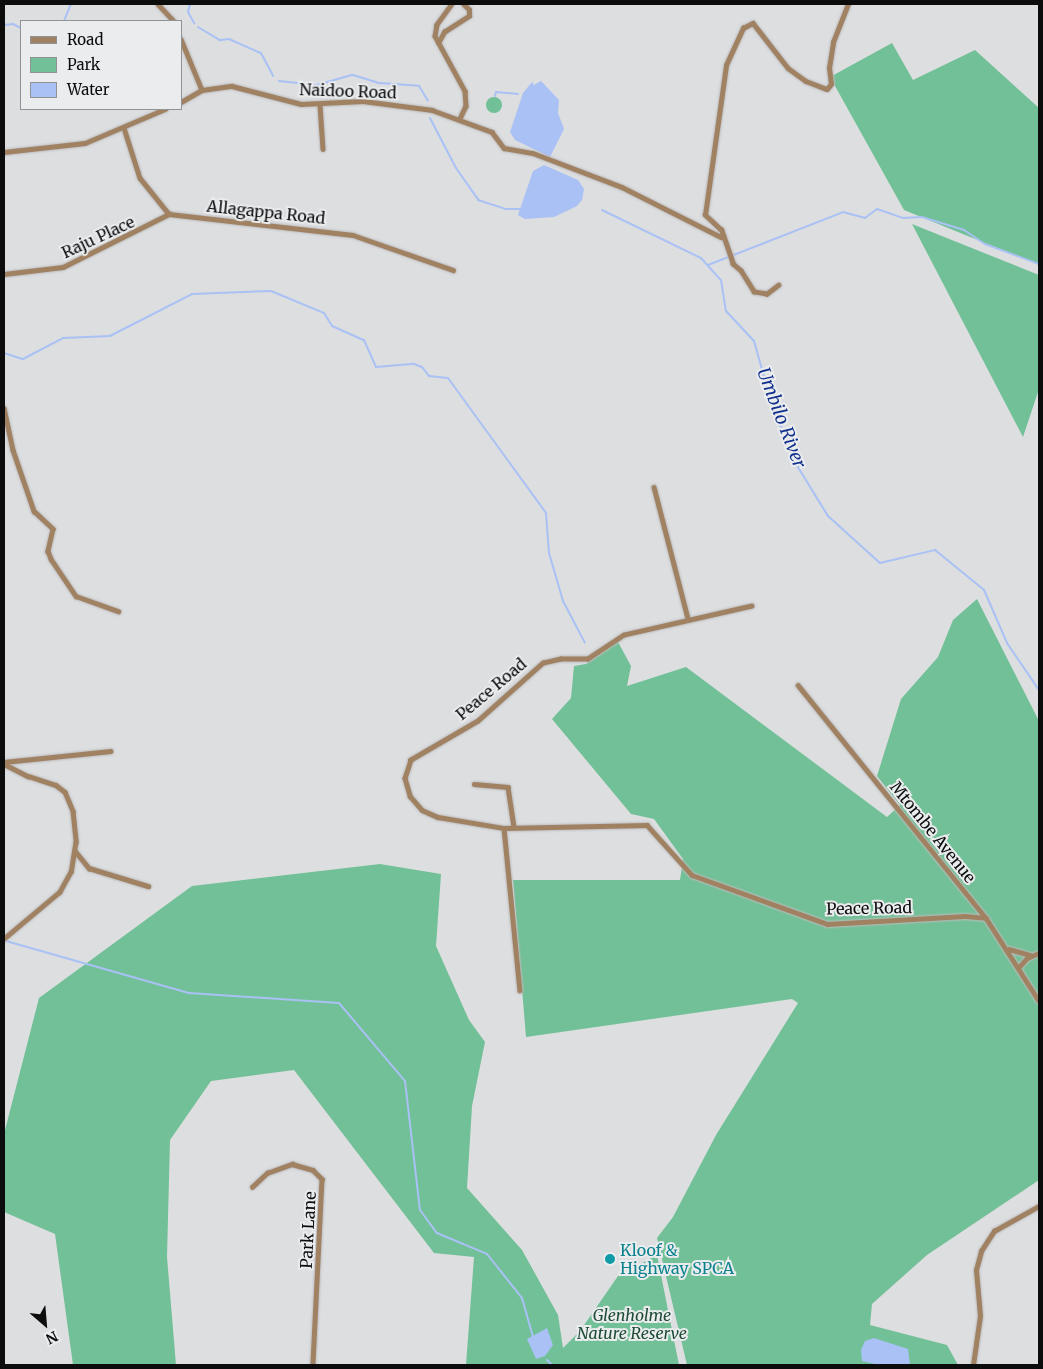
<!DOCTYPE html>
<html>
<head>
<meta charset="utf-8">
<style>
	body { margin:0 }
	#map { position:relative; width:1043px; height:1369px; overflow:hidden; background:#dddee0; font-family:Merriweather,serif }
	div>[style] { position:absolute }
	.green>* { inset:0; background:#72c097 }
	.round { border-radius:50% }
	.water>* { inset:0; background:#a9c1f4 }
	.stream>* { height:2px; margin:-1px; padding:0 1px; transform-origin:1px; border-radius:1px; background:#a9c1f4 }
	.roads { filter:drop-shadow(0 0 1px #bcbcbe) drop-shadow(0 0 1px #bcbcbe) }
	.minor>* { height:4.5px; margin:-2.25px; padding:0 2.25px; transform-origin:2.25px; border-radius:2.25px; background:#a08262 }
	.dots>* { width:14px; height:14px; translate:-50% -50%; box-sizing:border-box; border:2px solid #eaeced; border-radius:50% }
	span { translate:-50% -50%; white-space:nowrap; text-align:center; line-height:1.15; -webkit-text-stroke:4px #eaeced; paint-order:stroke }
	.street-label { font-size:16px; color:#0c0c0d }
	.culture-label { font-size:16px; color:#0d838f }
	.left { translate:0 -50%; text-align:left }
	.park-label { font-size:16px; color:#1d4b35; font-style:italic }
	.water-label { font-size:18px; color:#12318f; font-style:italic }
	.frame { position:absolute; inset:0; border:5px solid #0c0c0d; pointer-events:none }
	.legend { position:absolute; left:20px; top:20px; width:162px; height:90px; box-sizing:border-box; background:#eaeced; border:1px solid #919293; margin:0; padding:6px 9px; list-style:none; font-size:15px; color:#0c0c0d }
	.legend li { display:flex; align-items:center; gap:10px; height:25px }
	.legend b { width:25px; border:1px solid #919293 }
	.north { position:absolute; left:20px; top:1299px; width:50px; height:50px; -webkit-text-stroke:4px #eaeced; paint-order:stroke; rotate:153deg; font-size:14px; font-weight:700; line-height:20px; text-align:center; color:#0c0c0d }
	.north::after { content:''; display:block; margin:auto; width:18px; height:22px; background:#0c0c0d; clip-path:polygon(50% 0,100% 100%,50% 72%,0 100%) }
</style>
</head>
<body>
<div id="map">
	<div class="green">
		<div style="clip-path:polygon(892px 43px,913px 80px,975px 50px,1039px 108px,1039px 265px,904px 210px,830px 77px)"></div>
		<div class="round" style="left:486px;top:97px;width:16px;height:16px"></div>
		<div style="clip-path:polygon(912px 224px,1039px 275px,1039px 389px,1023px 437px)"></div>
		<div style="clip-path:polygon(977px 599px,1039px 721px,1039px 1180px,927px 1255px,872px 1304px,870px 1325px,947px 1345px,958px 1365px,687px 1365px,657px 1238px,673px 1217px,716px 1135px,798px 1003px,792px 999px,526px 1037px,513px 880px,680px 880px,683px 859px,654px 819px,631px 814px,552px 719px,571px 698px,574px 666px,586px 664px,618px 642px,631px 666px,627px 686px,686px 667px,887px 817px,900px 805px,877px 776px,901px 699px,938px 657px,953px 620px)"></div>
		<div style="clip-path:polygon(380px 864px,441px 874px,436px 946px,469px 1020px,485px 1042px,472px 1106px,467px 1188px,522px 1250px,558px 1315px,563px 1348px,580px 1331px,618px 1276px,657px 1255px,679px 1365px,466px 1365px,474px 1257px,434px 1253px,294px 1070px,211px 1081px,170px 1140px,167px 1257px,176px 1365px,73px 1365px,55px 1234px,4px 1212px,4px 1134px,39px 998px,192px 886px)"></div>
	</div>
	<div class="water">
		<div style="clip-path:polygon(541px 81px,559px 100px,558px 113px,564px 129px,550px 157px,515px 140px,510px 132px,523px 93px,532px 82px,534px 85px)"></div>
		<div style="clip-path:polygon(544px 165px,578px 180px,584px 189px,582px 200px,577px 206px,554px 217px,525px 219px,518px 215px,533px 171px)"></div>
		<div style="clip-path:polygon(547px 1328px,553px 1345px,545px 1356px,536px 1359px,527px 1339px)"></div>
		<div style="clip-path:polygon(874px 1338px,908px 1349px,910px 1365px,879px 1365px,862px 1361px,861px 1350px,865px 1341px)"></div>
	</div>
	<div class="stream">
		<div style="left:190px;top:4px;width:8px;rotate:104deg"></div>
		<div style="left:188px;top:12px;width:13px;rotate:61deg"></div>
		<div style="left:64px;top:21px;width:18px;rotate:-68deg"></div>
		<div style="left:4px;top:25px;width:9px;rotate:-6deg"></div>
		<div style="left:13px;top:24px;width:9px;rotate:27deg"></div>
		<div style="left:198px;top:27px;width:26px;rotate:31deg"></div>
		<div style="left:220px;top:40px;width:9px;rotate:-6deg"></div>
		<div style="left:229px;top:39px;width:35px;rotate:24deg"></div>
		<div style="left:261px;top:53px;width:26px;rotate:62deg"></div>
		<div style="left:279px;top:81px;width:38px;rotate:6deg"></div>
		<div style="left:317px;top:85px;width:37px;rotate:-16deg"></div>
		<div style="left:353px;top:75px;width:28px;rotate:17deg"></div>
		<div style="left:380px;top:83px;width:39px;rotate:4deg"></div>
		<div style="left:419px;top:86px;width:17px;rotate:59deg"></div>
		<div style="left:495px;top:96px;width:4px;rotate:-76deg"></div>
		<div style="left:496px;top:92px;width:22px;rotate:5deg"></div>
		<div style="left:430px;top:118px;width:56px;rotate:62.5deg"></div>
		<div style="left:456px;top:168px;width:39px;rotate:55deg"></div>
		<div style="left:478px;top:200px;width:28px;rotate:18deg"></div>
		<div style="left:505px;top:209px;width:16px"></div>
		<div style="left:602px;top:210px;width:110px;rotate:25.9deg"></div>
		<div style="left:701px;top:258px;width:30px;rotate:48deg"></div>
		<div style="left:721px;top:280px;width:31px;rotate:81deg"></div>
		<div style="left:726px;top:311px;width:41px;rotate:47deg"></div>
		<div style="left:754px;top:341px;width:66px;rotate:74.3deg"></div>
		<div style="left:772px;top:405px;width:64px;rotate:67.9deg"></div>
		<div style="left:796px;top:464px;width:61px;rotate:58.4deg"></div>
		<div style="left:828px;top:516px;width:70px;rotate:42.1deg"></div>
		<div style="left:880px;top:563px;width:57px;rotate:-13.3deg"></div>
		<div style="left:935px;top:550px;width:63px;rotate:39.2deg"></div>
		<div style="left:984px;top:590px;width:58px;rotate:66.5deg"></div>
		<div style="left:1007px;top:643px;width:57px;rotate:55.8deg"></div>
		<div style="left:708px;top:265px;width:145px;rotate:-21.4deg"></div>
		<div style="left:843px;top:212px;width:23px;rotate:15deg"></div>
		<div style="left:865px;top:218px;width:15px;rotate:-37deg"></div>
		<div style="left:877px;top:209px;width:28px;rotate:19deg"></div>
		<div style="left:903px;top:218px;width:19px;rotate:-3deg"></div>
		<div style="left:922px;top:217px;width:44px;rotate:17.2deg"></div>
		<div style="left:964px;top:230px;width:25px;rotate:34deg"></div>
		<div style="left:985px;top:244px;width:58px;rotate:20.3deg"></div>
		<div style="left:4px;top:353px;width:20px;rotate:18deg"></div>
		<div style="left:23px;top:359px;width:45px;rotate:-27.7deg"></div>
		<div style="left:63px;top:338px;width:47px;rotate:-2.4deg"></div>
		<div style="left:110px;top:336px;width:92px;rotate:-27.1deg"></div>
		<div style="left:192px;top:294px;width:79px;rotate:-2.2deg"></div>
		<div style="left:271px;top:291px;width:57px;rotate:22.5deg"></div>
		<div style="left:324px;top:313px;width:15px;rotate:58deg"></div>
		<div style="left:332px;top:326px;width:35px;rotate:24deg"></div>
		<div style="left:364px;top:340px;width:30px;rotate:66deg"></div>
		<div style="left:376px;top:367px;width:38px;rotate:-5deg"></div>
		<div style="left:414px;top:364px;width:9px;rotate:21deg"></div>
		<div style="left:422px;top:367px;width:11px;rotate:52deg"></div>
		<div style="left:429px;top:376px;width:19px;rotate:6deg"></div>
		<div style="left:448px;top:378px;width:167px;rotate:54deg"></div>
		<div style="left:546px;top:513px;width:40px;rotate:85.7deg"></div>
		<div style="left:549px;top:553px;width:50px;rotate:73.7deg"></div>
		<div style="left:563px;top:601px;width:47px;rotate:62.4deg"></div>
		<div style="left:6px;top:941px;width:190px;rotate:15.9deg"></div>
		<div style="left:189px;top:993px;width:150px;rotate:3.8deg"></div>
		<div style="left:339px;top:1003px;width:102px;rotate:49.8deg"></div>
		<div style="left:405px;top:1081px;width:130px;rotate:83.4deg"></div>
		<div style="left:420px;top:1210px;width:29px;rotate:54deg"></div>
		<div style="left:437px;top:1233px;width:54px;rotate:22.8deg"></div>
		<div style="left:487px;top:1254px;width:56px;rotate:51.5deg"></div>
		<div style="left:522px;top:1298px;width:41px;rotate:74.2deg"></div>
		<div style="left:547px;top:1360px;width:7px;rotate:45deg"></div>
	</div>
	<div class="roads">
		<div class="minor">
			<div style="left:158px;top:4px;width:23px;rotate:47deg"></div>
			<div style="left:452px;top:4px;width:26px;rotate:126deg"></div>
			<div style="left:437px;top:25px;width:11px;rotate:100deg"></div>
			<div style="left:435px;top:36px;width:63px;rotate:61.4deg"></div>
			<div style="left:465px;top:91px;width:15px;rotate:86deg"></div>
			<div style="left:466px;top:106px;width:14px;rotate:115deg"></div>
			<div style="left:181px;top:39px;width:55px;rotate:67.6deg"></div>
			<div style="left:438px;top:43px;width:13px;rotate:-61deg"></div>
			<div style="left:444px;top:32px;width:30px;rotate:-33deg"></div>
			<div style="left:469px;top:16px;width:6px;rotate:-90deg"></div>
			<div style="left:469px;top:10px;width:8px;rotate:-135deg"></div>
			<div style="left:181px;top:102px;width:24px;rotate:-30deg"></div>
			<div style="left:202px;top:90px;width:30px;rotate:-8deg"></div>
			<div style="left:232px;top:86px;width:71px;rotate:14.6deg"></div>
			<div style="left:301px;top:104px;width:62px;rotate:-2.8deg"></div>
			<div style="left:363px;top:101px;width:70px;rotate:7.4deg"></div>
			<div style="left:432px;top:110px;width:64px;rotate:20.1deg"></div>
			<div style="left:492px;top:132px;width:20px;rotate:53deg"></div>
			<div style="left:504px;top:148px;width:29px;rotate:10deg"></div>
			<div style="left:533px;top:153px;width:95px;rotate:20.9deg"></div>
			<div style="left:622px;top:187px;width:111px;rotate:26.8deg"></div>
			<div style="left:320px;top:105px;width:44px;rotate:86.1deg"></div>
			<div style="left:124px;top:128px;width:52px;rotate:72.3deg"></div>
			<div style="left:140px;top:178px;width:46px;rotate:51.1deg"></div>
			<div style="left:169px;top:214px;width:185px;rotate:6.5deg"></div>
			<div style="left:353px;top:235px;width:106px;rotate:19.3deg"></div>
			<div style="left:4px;top:152px;width:81px;rotate:-6.3deg"></div>
			<div style="left:85px;top:143px;width:87px;rotate:-23deg"></div>
			<div style="left:4px;top:274px;width:59px;rotate:-6.8deg"></div>
			<div style="left:63px;top:267px;width:119px;rotate:-26.6deg"></div>
			<div style="left:779px;top:285px;width:15px;rotate:143deg"></div>
			<div style="left:767px;top:294px;width:13px;rotate:-171deg"></div>
			<div style="left:754px;top:292px;width:25px;rotate:-122deg"></div>
			<div style="left:741px;top:271px;width:11px;rotate:-139deg"></div>
			<div style="left:733px;top:264px;width:36px;rotate:-109deg"></div>
			<div style="left:721px;top:230px;width:22px;rotate:-137deg"></div>
			<div style="left:705px;top:215px;width:151px;rotate:-82deg"></div>
			<div style="left:726px;top:65px;width:41px;rotate:-65.3deg"></div>
			<div style="left:743px;top:28px;width:11px;rotate:-27deg"></div>
			<div style="left:753px;top:23px;width:57px;rotate:52.1deg"></div>
			<div style="left:788px;top:68px;width:22px;rotate:36deg"></div>
			<div style="left:806px;top:81px;width:22px;rotate:21deg"></div>
			<div style="left:827px;top:89px;width:6px;rotate:-51deg"></div>
			<div style="left:831px;top:84px;width:16px;rotate:-97deg"></div>
			<div style="left:829px;top:68px;width:26px;rotate:-81deg"></div>
			<div style="left:833px;top:42px;width:41px;rotate:-68.5deg"></div>
			<div style="left:4px;top:408px;width:43px;rotate:77.9deg"></div>
			<div style="left:13px;top:450px;width:65px;rotate:71deg"></div>
			<div style="left:34px;top:511px;width:26px;rotate:43deg"></div>
			<div style="left:53px;top:529px;width:23px;rotate:103deg"></div>
			<div style="left:48px;top:551px;width:9px;rotate:69deg"></div>
			<div style="left:51px;top:559px;width:45px;rotate:56deg"></div>
			<div style="left:76px;top:596px;width:45px;rotate:19.7deg"></div>
			<div style="left:654px;top:487px;width:135px;rotate:75.5deg"></div>
			<div style="left:752px;top:606px;width:131px;rotate:167.2deg"></div>
			<div style="left:624px;top:635px;width:43px;rotate:146.3deg"></div>
			<div style="left:588px;top:659px;width:27px;rotate:180deg"></div>
			<div style="left:561px;top:659px;width:18px;rotate:167deg"></div>
			<div style="left:543px;top:663px;width:87px;rotate:138.3deg"></div>
			<div style="left:478px;top:721px;width:78px;rotate:149.8deg"></div>
			<div style="left:411px;top:760px;width:19px;rotate:108deg"></div>
			<div style="left:405px;top:778px;width:19px;rotate:74deg"></div>
			<div style="left:410px;top:796px;width:18px;rotate:49deg"></div>
			<div style="left:422px;top:810px;width:17px;rotate:24deg"></div>
			<div style="left:438px;top:817px;width:67px;rotate:9.5deg"></div>
			<div style="left:504px;top:828px;width:143px;rotate:-1.2deg"></div>
			<div style="left:647px;top:825px;width:67px;rotate:48deg"></div>
			<div style="left:692px;top:875px;width:144px;rotate:19.9deg"></div>
			<div style="left:827px;top:924px;width:138px;rotate:-3.3deg"></div>
			<div style="left:965px;top:916px;width:21px;rotate:5deg"></div>
			<div style="left:798px;top:685px;width:299px;rotate:51.1deg"></div>
			<div style="left:986px;top:918px;width:98px;rotate:57.4deg"></div>
			<div style="left:4px;top:762px;width:107px;rotate:-5.9deg"></div>
			<div style="left:4px;top:764px;width:27px;rotate:27deg"></div>
			<div style="left:28px;top:776px;width:29px;rotate:18deg"></div>
			<div style="left:56px;top:785px;width:11px;rotate:38deg"></div>
			<div style="left:65px;top:792px;width:21px;rotate:67deg"></div>
			<div style="left:73px;top:811px;width:31px;rotate:84deg"></div>
			<div style="left:76px;top:842px;width:30px;rotate:99deg"></div>
			<div style="left:71px;top:872px;width:23px;rotate:119deg"></div>
			<div style="left:60px;top:892px;width:73px;rotate:140deg"></div>
			<div style="left:474px;top:784px;width:34px;rotate:5deg"></div>
			<div style="left:508px;top:787px;width:40px;rotate:81.5deg"></div>
			<div style="left:504px;top:828px;width:163px;rotate:84.4deg"></div>
			<div style="left:76px;top:852px;width:21px;rotate:51deg"></div>
			<div style="left:89px;top:868px;width:62px;rotate:17deg"></div>
			<div style="left:1009px;top:949px;width:22px;rotate:16deg"></div>
			<div style="left:1019px;top:967px;width:12px;rotate:-48deg"></div>
			<div style="left:1027px;top:958px;width:13px;rotate:-23deg"></div>
			<div style="left:252px;top:1187px;width:21px;rotate:-43deg"></div>
			<div style="left:267px;top:1173px;width:27px;rotate:-20deg"></div>
			<div style="left:292px;top:1164px;width:22px;rotate:16deg"></div>
			<div style="left:313px;top:1170px;width:13px;rotate:45deg"></div>
			<div style="left:322px;top:1179px;width:186px;rotate:92.8deg"></div>
			<div style="left:973px;top:1365px;width:49px;rotate:-81.9deg"></div>
			<div style="left:980px;top:1316px;width:46px;rotate:-95deg"></div>
			<div style="left:976px;top:1270px;width:20px;rotate:-75deg"></div>
			<div style="left:981px;top:1251px;width:24px;rotate:-57deg"></div>
			<div style="left:994px;top:1231px;width:51px;rotate:-29.1deg"></div>
		</div>
	</div>
	<div class="dots">
		<div style="left:610px;top:1259px;background:#0f9aa8"></div>
	</div>
	<div class="street-label">
		<span style="left:348px;top:91px;rotate:2deg">Naidoo Road</span>
		<span style="left:266px;top:212px;rotate:6deg">Allagappa Road</span>
		<span style="left:98px;top:237px;rotate:-25deg">Raju Place</span>
		<span style="left:491px;top:689px;rotate:-40deg">Peace Road</span>
		<span style="left:933px;top:832px;rotate:51deg">Mtombe Avenue</span>
		<span style="left:869px;top:908px;rotate:-1deg">Peace Road</span>
		<span style="left:308px;top:1230px;rotate:-87deg">Park Lane</span>
	</div>
	<div class="culture-label">
		<span class="left" style="left:620px;top:1259px">Kloof &amp;<br>Highway SPCA</span>
	</div>
	<div class="park-label">
		<span style="left:632px;top:1324px">Glenholme<br>Nature Reserve</span>
	</div>
	<div class="water-label">
		<span style="left:781px;top:418px;rotate:69deg">Umbilo River</span>
	</div>
	<div class="frame"></div>
	<ul class="legend">
	<li><b style="height:6px;background:#a08262"></b>Road</li>
	<li><b style="height:14px;background:#72c097"></b>Park</li>
	<li><b style="height:14px;background:#a9c1f4"></b>Water</li>
	</ul>
	<div class="north">N</div>
</div>
</body>
</html>
